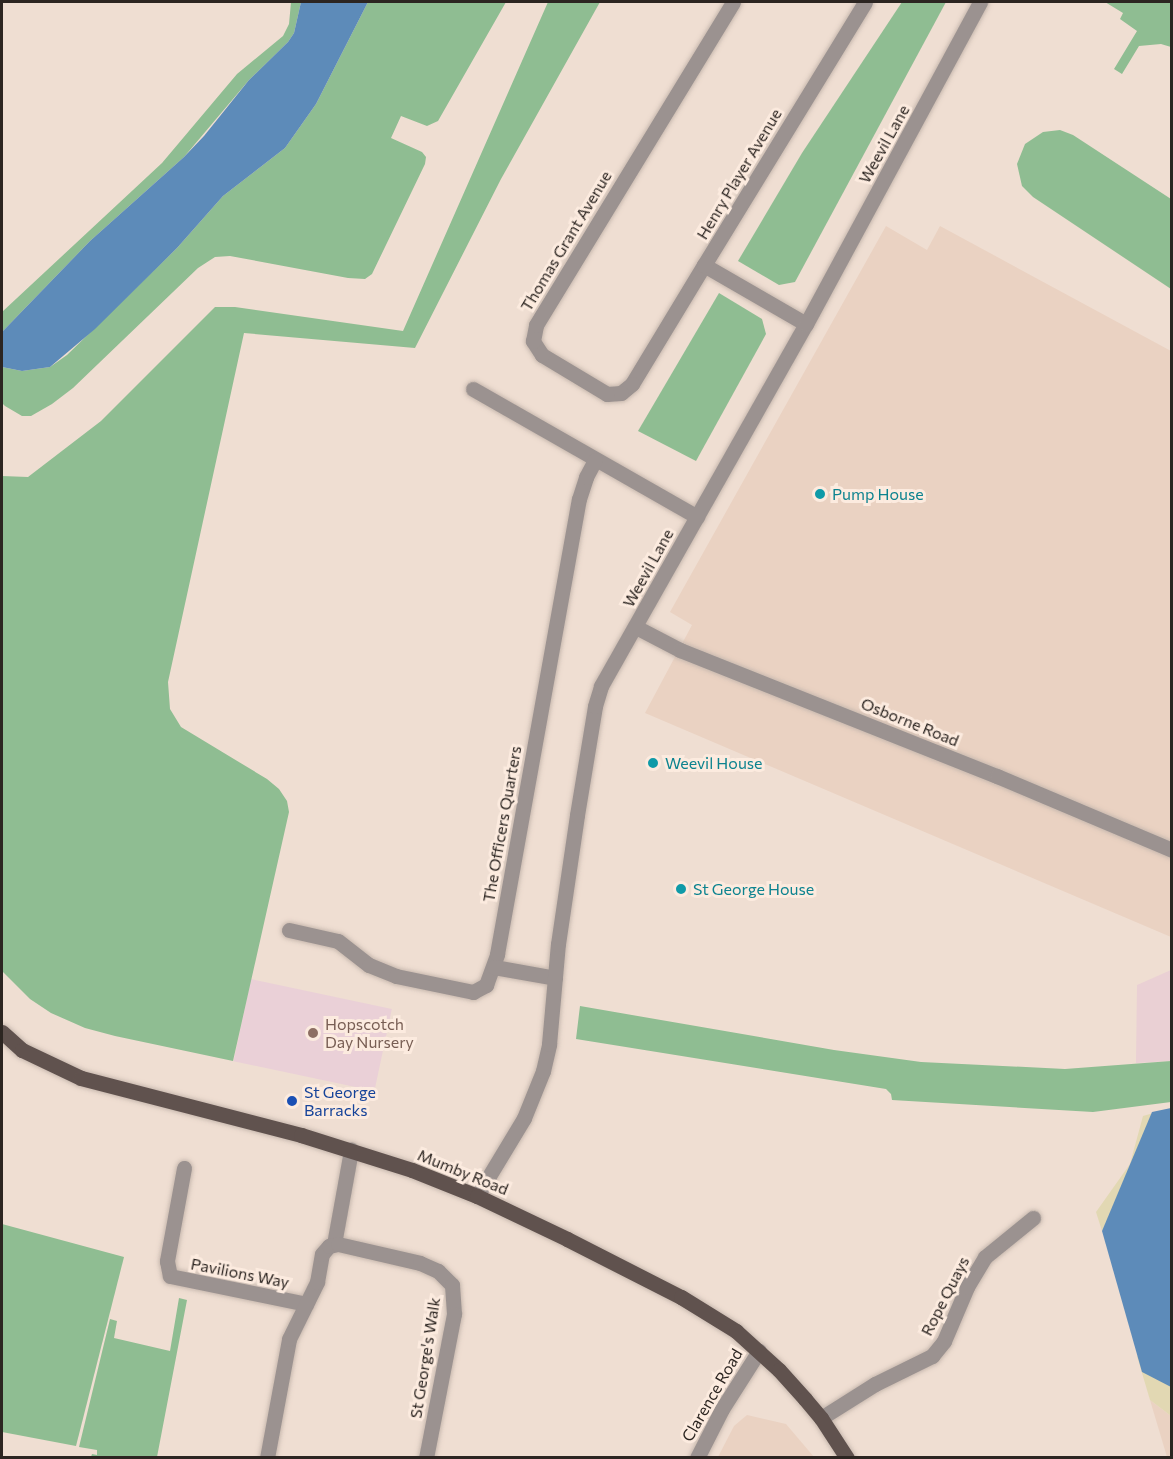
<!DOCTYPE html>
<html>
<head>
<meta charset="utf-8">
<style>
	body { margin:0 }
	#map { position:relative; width:1173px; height:1459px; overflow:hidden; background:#efded2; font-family:Commissioner,sans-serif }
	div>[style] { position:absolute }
	.built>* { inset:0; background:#ead2c2 }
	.industrial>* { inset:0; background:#ead0d4 }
	.education>* { inset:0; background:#ead0d7; transform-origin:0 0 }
	.green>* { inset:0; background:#8fbd92 }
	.sand>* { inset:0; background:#e2d8b3 }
	.water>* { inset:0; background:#5d8bb9 }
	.roads { filter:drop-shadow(0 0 2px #c8b9af) drop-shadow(0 0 2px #c8b9af) }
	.minor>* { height:15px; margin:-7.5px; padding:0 7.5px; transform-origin:7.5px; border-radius:7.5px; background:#9b9290 }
	.primary>* { height:15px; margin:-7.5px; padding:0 7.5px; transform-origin:7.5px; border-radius:7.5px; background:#60524e }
	.dots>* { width:16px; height:16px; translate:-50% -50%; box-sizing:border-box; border:3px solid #fcebdf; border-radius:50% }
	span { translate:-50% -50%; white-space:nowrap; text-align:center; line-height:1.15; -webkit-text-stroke:6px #fcebdf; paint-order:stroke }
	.street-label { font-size:16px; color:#2c2521 }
	.culture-label { font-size:16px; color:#0d838f }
	.left { translate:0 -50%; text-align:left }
	.education-label { font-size:16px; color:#785e54 }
	.transit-label { font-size:16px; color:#164399 }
	.frame { position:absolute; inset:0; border:3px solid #2c2521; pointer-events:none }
</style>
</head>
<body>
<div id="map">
	<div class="built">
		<div style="clip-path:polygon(886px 226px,927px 250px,940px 226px,1171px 351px,1171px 937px,645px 713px,692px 625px,670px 612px)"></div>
		<div style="clip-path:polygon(1150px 1400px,1171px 1416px,1171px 1457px,1167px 1457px)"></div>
		<div style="clip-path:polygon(747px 1415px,786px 1424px,814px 1457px,718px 1457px,734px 1426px)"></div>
	</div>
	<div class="industrial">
		<div style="clip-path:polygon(1171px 970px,1171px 1061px,1136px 1063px,1137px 985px)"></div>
	</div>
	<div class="education">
		<div style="left:251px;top:979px;width:144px;height:84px;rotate:12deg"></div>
	</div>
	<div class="green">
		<div style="clip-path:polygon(291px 2px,301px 2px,294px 33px,288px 42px,249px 80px,184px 157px,90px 241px,2px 332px,2px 312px,162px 163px,237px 74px,283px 36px,289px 24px)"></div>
		<div style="clip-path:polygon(368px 2px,506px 2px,438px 121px,427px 126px,401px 116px,391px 138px,422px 152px,426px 157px,425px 164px,372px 274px,365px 279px,348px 278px,230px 256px,215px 257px,198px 268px,73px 388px,52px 404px,31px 416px,22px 416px,5px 406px,2px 403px,2px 367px,22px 371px,50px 367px,67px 355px,177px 248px,223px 196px,285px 148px,316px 104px)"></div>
		<div style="clip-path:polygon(548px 2px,600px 2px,501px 179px,415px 348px,244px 333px,168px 682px,170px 709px,181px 727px,267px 779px,279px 789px,287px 801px,289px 812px,233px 1061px,115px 1036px,85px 1028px,51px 1013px,30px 999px,2px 971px,2px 476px,28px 477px,101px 421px,215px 307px,235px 307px,403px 331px)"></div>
		<div style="clip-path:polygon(902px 2px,946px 2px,795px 282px,779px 285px,738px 261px,802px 153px)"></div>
		<div style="clip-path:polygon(1105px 2px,1171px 2px,1171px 47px,1161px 44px,1139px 46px,1122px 74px,1114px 69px,1137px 31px,1120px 19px,1123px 13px)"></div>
		<div style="clip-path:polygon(1060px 130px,1073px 135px,1171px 199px,1171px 289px,1033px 197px,1022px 186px,1017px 164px,1025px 144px,1043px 132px)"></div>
		<div style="clip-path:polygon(719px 293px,762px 319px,766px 334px,696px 461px,638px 431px)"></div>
		<div style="clip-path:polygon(580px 1006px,834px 1050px,921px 1062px,1065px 1069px,1171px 1061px,1171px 1102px,1093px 1112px,892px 1100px,891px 1094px,886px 1089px,576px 1039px)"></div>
		<div style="clip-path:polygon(2px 1224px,124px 1257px,76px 1446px,2px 1432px)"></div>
		<div style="clip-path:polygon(179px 1298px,187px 1300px,157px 1457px,91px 1457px,92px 1454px,97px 1455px,97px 1450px,79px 1447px,110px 1319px,117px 1321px,114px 1338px,170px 1351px)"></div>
	</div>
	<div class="sand">
		<div style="clip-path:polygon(1171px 1108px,1148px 1147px,1102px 1231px,1096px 1212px,1130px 1164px,1143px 1116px)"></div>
		<div style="clip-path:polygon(1137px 1356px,1172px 1372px,1171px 1416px,1150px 1400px)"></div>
	</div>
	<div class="water">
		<div style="clip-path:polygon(301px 2px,368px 2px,316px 104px,285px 148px,223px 196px,177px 248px,95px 329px,50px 367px,22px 371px,2px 367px,2px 332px,90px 241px,184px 157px,204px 136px,249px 80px,288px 42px,294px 33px)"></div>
		<div style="clip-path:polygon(1171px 1108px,1172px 1108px,1171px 1387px,1142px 1372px,1102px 1231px,1152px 1112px)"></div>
	</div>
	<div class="roads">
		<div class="minor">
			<div style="left:704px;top:265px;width:139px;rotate:121.2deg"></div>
			<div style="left:632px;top:384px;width:14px;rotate:141deg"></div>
			<div style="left:621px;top:393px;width:14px;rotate:176deg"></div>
			<div style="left:607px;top:394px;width:76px;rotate:-149deg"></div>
			<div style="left:542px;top:355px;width:17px;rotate:-123deg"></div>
			<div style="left:533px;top:341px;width:16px;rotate:-79deg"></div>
			<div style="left:536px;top:325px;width:378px;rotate:-58.6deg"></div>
			<div style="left:806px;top:324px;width:118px;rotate:-150deg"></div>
			<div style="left:704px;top:265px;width:308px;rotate:-58.5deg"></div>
			<div style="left:473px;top:389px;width:258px;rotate:29.7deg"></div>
			<div style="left:636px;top:627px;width:50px;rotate:27.6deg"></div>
			<div style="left:680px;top:650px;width:341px;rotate:21.7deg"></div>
			<div style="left:997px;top:776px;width:190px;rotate:22.9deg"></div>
			<div style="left:289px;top:930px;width:50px;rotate:12.7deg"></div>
			<div style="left:338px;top:941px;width:39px;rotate:38deg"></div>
			<div style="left:369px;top:965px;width:29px;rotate:22deg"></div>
			<div style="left:396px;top:976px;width:79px;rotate:11.7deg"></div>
			<div style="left:473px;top:992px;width:15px;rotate:-28deg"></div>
			<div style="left:486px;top:985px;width:33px;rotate:-70deg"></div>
			<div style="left:497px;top:954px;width:462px;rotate:-79.8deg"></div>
			<div style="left:579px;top:499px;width:23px;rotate:-72deg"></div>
			<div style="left:586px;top:477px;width:19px;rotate:-62deg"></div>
			<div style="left:494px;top:967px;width:62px;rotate:10.2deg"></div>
			<div style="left:184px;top:1168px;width:95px;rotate:100.4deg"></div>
			<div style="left:167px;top:1261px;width:15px;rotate:79deg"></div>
			<div style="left:170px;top:1276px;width:139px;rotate:11.6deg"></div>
			<div style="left:477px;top:1196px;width:91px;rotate:-58.9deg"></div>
			<div style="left:524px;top:1118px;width:51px;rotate:-68deg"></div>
			<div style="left:543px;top:1071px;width:28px;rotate:-77deg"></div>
			<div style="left:549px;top:1044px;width:100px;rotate:-84.9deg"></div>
			<div style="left:558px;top:944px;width:130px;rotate:-81.6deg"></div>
			<div style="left:577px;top:815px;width:110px;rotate:-80.6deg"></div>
			<div style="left:595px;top:706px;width:21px;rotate:-73deg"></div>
			<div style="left:601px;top:686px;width:416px;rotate:-60.5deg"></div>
			<div style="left:806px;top:324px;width:366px;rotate:-61.6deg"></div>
			<div style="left:334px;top:1244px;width:96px;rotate:-79.7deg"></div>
			<div style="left:821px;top:1418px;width:64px;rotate:-32.2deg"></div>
			<div style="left:875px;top:1384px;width:64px;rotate:-26.2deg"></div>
			<div style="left:932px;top:1356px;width:19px;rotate:-51deg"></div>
			<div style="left:944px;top:1341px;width:59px;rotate:-66.9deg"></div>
			<div style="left:967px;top:1287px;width:35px;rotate:-59deg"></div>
			<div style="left:985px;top:1257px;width:62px;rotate:-39.1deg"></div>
			<div style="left:267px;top:1458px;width:121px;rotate:-79.5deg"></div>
			<div style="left:289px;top:1339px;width:64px;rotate:-63.8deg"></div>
			<div style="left:317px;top:1282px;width:28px;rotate:-80deg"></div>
			<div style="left:322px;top:1254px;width:11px;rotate:-49deg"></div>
			<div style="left:329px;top:1246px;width:9px;rotate:-13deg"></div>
			<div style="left:338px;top:1244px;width:84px;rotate:13deg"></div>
			<div style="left:420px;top:1263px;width:20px;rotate:24deg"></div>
			<div style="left:438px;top:1271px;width:20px;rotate:45deg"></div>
			<div style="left:452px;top:1285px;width:29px;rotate:86deg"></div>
			<div style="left:454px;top:1314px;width:147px;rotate:101deg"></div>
			<div style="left:697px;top:1458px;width:55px;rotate:-63deg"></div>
			<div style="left:722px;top:1409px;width:69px;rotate:-57.5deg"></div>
		</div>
		<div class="primary">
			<div style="left:2px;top:1032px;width:27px;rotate:42deg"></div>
			<div style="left:22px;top:1050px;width:65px;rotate:25.4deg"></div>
			<div style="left:81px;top:1078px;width:227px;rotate:14.5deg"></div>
			<div style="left:301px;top:1135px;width:116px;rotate:17.5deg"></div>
			<div style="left:412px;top:1170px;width:70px;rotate:21.8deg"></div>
			<div style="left:477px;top:1196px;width:100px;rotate:25.5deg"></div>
			<div style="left:567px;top:1239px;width:128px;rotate:27deg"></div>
			<div style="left:681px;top:1297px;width:65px;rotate:31.7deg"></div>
			<div style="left:736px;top:1331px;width:58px;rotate:42.2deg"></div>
			<div style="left:779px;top:1370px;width:39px;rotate:48deg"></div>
			<div style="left:805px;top:1399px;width:25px;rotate:50deg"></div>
			<div style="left:821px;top:1418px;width:48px;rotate:57deg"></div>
		</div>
	</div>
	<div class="dots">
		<div style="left:820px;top:494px;background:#0f9aa8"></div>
		<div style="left:653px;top:763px;background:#0f9aa8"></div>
		<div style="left:681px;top:889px;background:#0f9aa8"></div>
		<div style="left:313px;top:1033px;background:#8d6e63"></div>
		<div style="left:292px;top:1101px;background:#1a4fb4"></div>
	</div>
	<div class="street-label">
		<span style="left:884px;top:144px;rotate:-61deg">Weevil Lane</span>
		<span style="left:739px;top:174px;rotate:-59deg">Henry Player Avenue</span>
		<span style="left:566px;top:241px;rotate:-59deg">Thomas Grant Avenue</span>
		<span style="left:648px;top:568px;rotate:-61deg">Weevil Lane</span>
		<span style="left:910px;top:722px;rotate:22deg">Osborne Road</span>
		<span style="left:502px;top:824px;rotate:-80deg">The Officers Quarters</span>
		<span style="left:463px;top:1172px;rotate:22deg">Mumby Road</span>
		<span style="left:240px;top:1273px;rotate:11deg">Pavilions Way</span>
		<span style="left:945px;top:1296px;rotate:-63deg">Rope Quays</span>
		<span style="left:425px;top:1358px;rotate:-81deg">St George's Walk</span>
		<span style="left:712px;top:1395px;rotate:-60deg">Clarence Road</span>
	</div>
	<div class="culture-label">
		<span class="left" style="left:832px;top:494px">Pump House</span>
		<span class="left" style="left:665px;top:763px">Weevil House</span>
		<span class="left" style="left:693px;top:889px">St George House</span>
	</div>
	<div class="education-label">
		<span class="left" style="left:325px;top:1033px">Hopscotch<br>Day Nursery</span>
	</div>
	<div class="transit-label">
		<span class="left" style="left:304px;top:1101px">St George<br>Barracks</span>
	</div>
	<div class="frame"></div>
</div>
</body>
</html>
